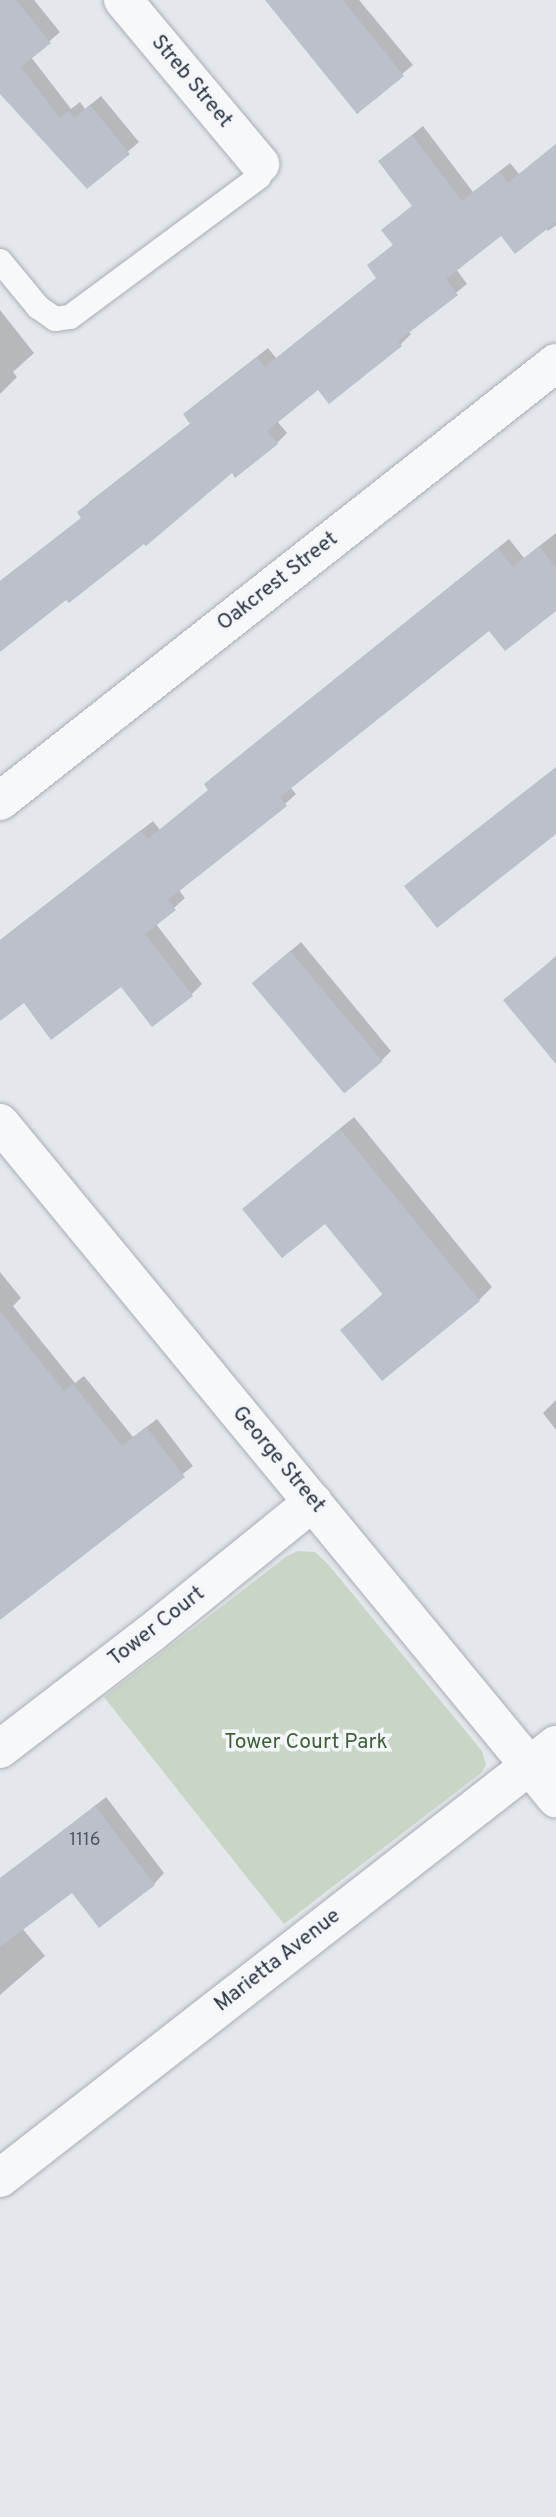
<!DOCTYPE html>
<html>
<head>
<meta charset="utf-8">
<style>
	body { margin:0 }
	#map { position:relative; width:556px; height:2517px; overflow:hidden; background:#e4e7ec; font-family:Overpass,sans-serif }
	div>[style] { position:absolute }
	.green>* { inset:0; background:#c9d6c5 }
	.shadow>* { inset:0; background:#0003 }
	.building>* { inset:0; background:#bbc0ca; transform-origin:0 0 }
	.roads { filter:drop-shadow(0 0 2px #a9aeb7) drop-shadow(0 0 2px #a9aeb7) }
	.lane>* { height:24px; margin:-12px; padding:0 12px; transform-origin:12px; border-radius:12px; background:#f7f8fa }
	.street>* { height:38px; margin:-19px; padding:0 19px; transform-origin:19px; border-radius:19px; background:#f7f8fa }
	span { translate:-50% -50%; white-space:nowrap; text-align:center; line-height:1.15; -webkit-text-stroke:7px #f4f6f9; paint-order:stroke }
	.number-label { font-size:18px; color:#4f5766 }
	.number-label span { -webkit-text-stroke-width:0 }
	.street-label { font-size:21px; color:#2b3445 }
	.park-label { font-size:21px; color:#3f6138 }
</style>
</head>
<body>
<div id="map">
	<div class="green">
		<div style="clip-path:polygon(298px 1551px,315px 1552px,327px 1563px,482px 1751px,486px 1765px,481px 1773px,284px 1924px,104px 1697px,287px 1556px)"></div>
	</div>
	<div class="shadow">
		<div style="clip-path:polygon(0 0,34px 0,60px 32px,31px 57px,71px 109px,80px 102px,85px 109px,101px 96px,139px 142px,87px 187px,0 91px)"></div>
		<div style="clip-path:polygon(266px 0,359px 0,413px 65px,357px 111px)"></div>
		<div style="clip-path:polygon(423px 126px,473px 192px,510px 163px,519px 174px,556px 144px,556px 225px,548px 231px,546px 228px,501px 233px,456px 269px,467px 284px,408px 331px,411px 334px,401px 344px,319px 388px,277px 421px,287px 433px,277px 443px,232px 471px,0 651px,0 581px,83px 517px,89px 502px,191px 423px,185px 415px,195px 405px,268px 348px,276px 358px,378px 277px,369px 265px,394px 244px,384px 230px,413px 205px,380px 161px)"></div>
		<div style="clip-path:polygon(0 310px,34px 353px,13px 372px,17px 377px,0 394px)"></div>
		<div style="clip-path:polygon(556px 533px,556px 609px,489px 628px,290px 787px,296px 794px,285px 804px,178px 889px,185px 898px,156px 924px,202px 984px,191px 995px,122px 985px,24px 1001px,0 992px,0 940px,153px 821px,160px 830px,210px 789px,206px 784px,217px 774px,509px 539px,524px 558px)"></div>
		<div style="clip-path:polygon(301px 942px,391px 1051px,381px 1061px,265px 973px)"></div>
		<div style="clip-path:polygon(556px 956px,556px 1061px,506px 1000px)"></div>
		<div style="clip-path:polygon(354px 1117px,492px 1287px,479px 1300px,342px 1330px,384px 1293px,325px 1221px,258px 1196px)"></div>
		<div style="clip-path:polygon(0 1272px,21px 1298px,13px 1306px,75px 1383px,84px 1376px,133px 1437px,157px 1419px,193px 1466px,0 1617px)"></div>
		<div style="clip-path:polygon(556px 1400px,556px 1430px,543px 1413px)"></div>
		<div style="clip-path:polygon(106px 1797px,164px 1873px,154px 1884px,73px 1890px,22px 1928px,45px 1956px,0 1995px,0 1899px,5px 1876px)"></div>
	</div>
	<div class="building">
		<div style="clip-path:polygon(0 0,16px 0,51px 43px,21px 67px,60px 118px,69px 111px,74px 118px,90px 105px,130px 154px,87px 189px,0 94px)"></div>
		<div style="clip-path:polygon(265px 0,343px 0,404px 76px,357px 114px)"></div>
		<div style="clip-path:polygon(412px 135px,462px 201px,499px 172px,508px 183px,556px 144px,556px 222px,515px 254px,501px 236px,446px 279px,458px 295px,398px 341px,402px 346px,329px 404px,318px 390px,267px 431px,278px 444px,235px 478px,232px 473px,146px 546px,144px 544px,69px 603px,66px 600px,0 652px,0 581px,81px 518px,77px 512px,190px 424px,183px 414px,257px 357px,265px 367px,376px 278px,367px 265px,393px 245px,381px 230px,412px 206px,378px 161px)"></div>
		<div style="clip-path:polygon(539px 546px,556px 568px,556px 611px,505px 651px,489px 631px,280px 797px,287px 806px,168px 900px,176px 910px,145px 934px,193px 996px,152px 1027px,121px 987px,51px 1040px,24px 1003px,0 1021px,0 941px,141px 830px,148px 839px,208px 790px,204px 784px,498px 548px,513px 567px)"></div>
		<div style="clip-path:polygon(556px 767px,556px 834px,437px 928px,404px 886px)"></div>
		<div style="left:290px;top:951px;width:144px;height:50px;rotate:50deg"></div>
		<div style="clip-path:polygon(556px 957px,556px 1064px,503px 1000px)"></div>
		<div style="clip-path:polygon(340px 1129px,480px 1301px,382px 1381px,340px 1330px,383px 1295px,325px 1224px,282px 1258px,242px 1209px)"></div>
		<div style="clip-path:polygon(0 1311px,64px 1391px,73px 1384px,122px 1446px,146px 1427px,185px 1477px,0 1620px)"></div>
		<div style="clip-path:polygon(95px 1806px,155px 1885px,99px 1928px,72px 1893px,0 1947px,0 1878px)"></div>
	</div>
	<div class="roads">
		<div class="lane">
			<div style="left:0;top:261px;width:60px;rotate:50.4deg"></div>
			<div style="left:38px;top:307px;width:21px;rotate:35deg"></div>
			<div style="left:55px;top:319px;width:15px;rotate:-8deg"></div>
			<div style="left:70px;top:317px;width:235px;rotate:-36.5deg"></div>
			<div style="left:259px;top:177px;width:13px;rotate:-86deg"></div>
		</div>
		<div class="street">
			<div style="left:123px;top:0;width:214px;rotate:50.1deg"></div>
			<div style="left:0;top:801px;width:708px;rotate:-38.23deg"></div>
			<div style="left:0;top:1123px;width:875px;rotate:50.52deg"></div>
			<div style="left:0;top:1749px;width:189px;rotate:-37.5deg"></div>
			<div style="left:150px;top:1634px;width:210px;rotate:-39deg"></div>
			<div style="left:0;top:2178px;width:705px;rotate:-37.91deg"></div>
		</div>
	</div>
	<div class="number-label">
		<span style="left:85px;top:1841px">1116</span>
	</div>
	<div class="street-label">
		<span style="left:191px;top:82px;rotate:50deg">Streb Street</span>
		<span style="left:278px;top:582px;rotate:-38deg">Oakcrest Street</span>
		<span style="left:278px;top:1460px;rotate:50deg">George Street</span>
		<span style="left:157px;top:1627px;rotate:-38deg">Tower Court</span>
		<span style="left:278px;top:1961px;rotate:-38deg">Marietta Avenue</span>
	</div>
	<div class="park-label">
		<span style="left:306px;top:1743px">Tower Court Park</span>
	</div>
</div>
</body>
</html>
